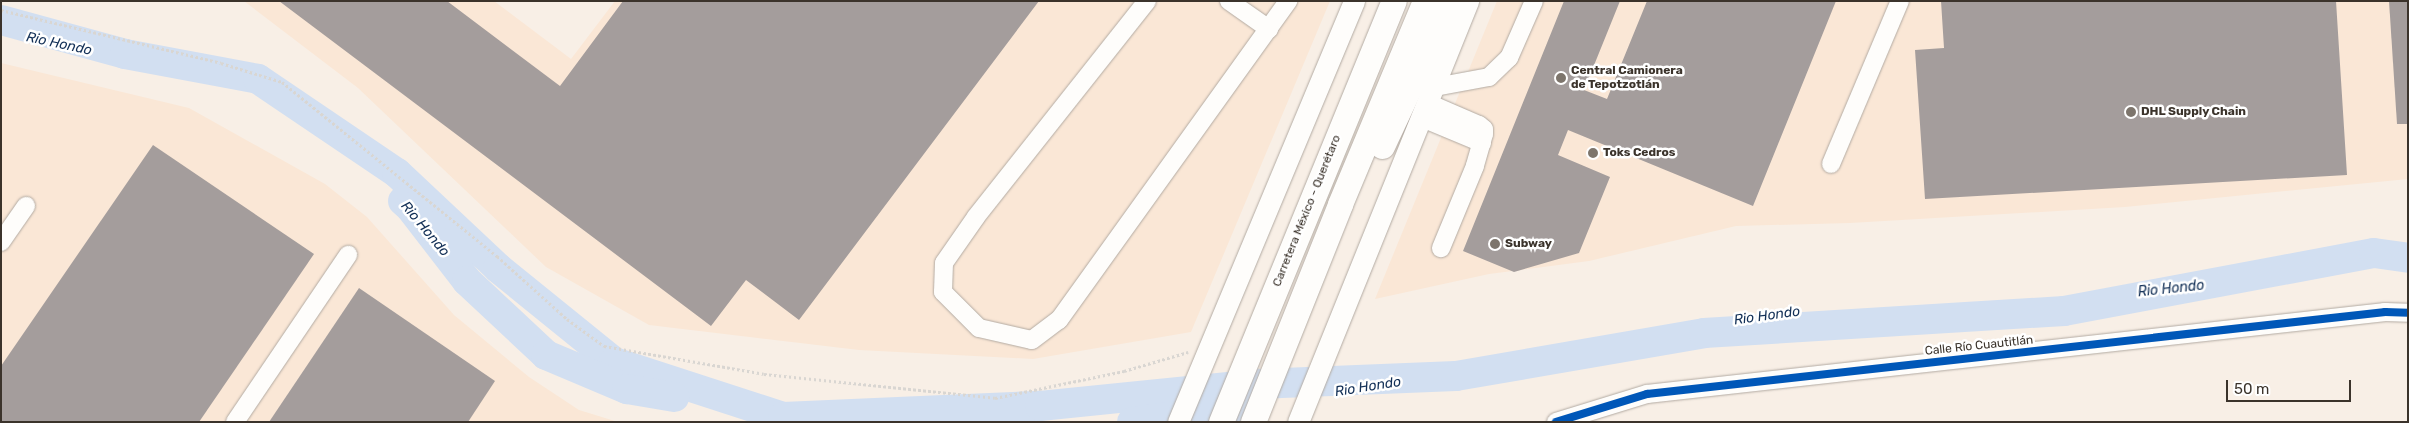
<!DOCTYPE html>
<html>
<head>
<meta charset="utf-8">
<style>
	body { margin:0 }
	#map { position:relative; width:2409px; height:423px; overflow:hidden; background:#f8efe6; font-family:Rubik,sans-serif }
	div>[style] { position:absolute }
	.built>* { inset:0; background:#fae7d6 }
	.river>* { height:30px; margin:-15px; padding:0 15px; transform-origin:15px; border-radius:15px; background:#d2dff1 }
	.building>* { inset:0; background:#a49d9c }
	.path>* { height:3px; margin-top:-1.5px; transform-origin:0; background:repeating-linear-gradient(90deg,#d9d6d2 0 2.5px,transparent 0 5px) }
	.roads { filter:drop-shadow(0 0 1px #b2aaa2) drop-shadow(0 0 1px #b2aaa2) }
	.minor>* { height:18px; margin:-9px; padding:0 9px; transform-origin:9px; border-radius:9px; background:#fefdfb }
	.major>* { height:21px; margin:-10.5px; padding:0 10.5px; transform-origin:10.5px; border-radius:10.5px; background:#fefdfb }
	.highway>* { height:25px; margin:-12.5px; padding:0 12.5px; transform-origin:12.5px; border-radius:12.5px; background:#fefdfb }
	.cycleway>* { height:8px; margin:-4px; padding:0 4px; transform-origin:4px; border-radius:4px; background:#0057b8 }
	.dots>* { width:14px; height:14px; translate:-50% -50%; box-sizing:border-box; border:2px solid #fff; border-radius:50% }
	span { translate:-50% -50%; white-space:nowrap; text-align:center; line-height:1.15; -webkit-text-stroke:5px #fff; paint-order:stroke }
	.poi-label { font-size:12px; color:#3b332b; font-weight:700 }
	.left { translate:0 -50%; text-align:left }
	.street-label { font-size:12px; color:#3b332b }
	.water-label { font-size:14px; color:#122f56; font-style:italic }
	.frame { position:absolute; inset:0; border:2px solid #3b332b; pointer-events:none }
	.scale { position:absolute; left:2226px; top:380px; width:125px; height:22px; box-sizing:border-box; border:2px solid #3b332b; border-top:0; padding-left:6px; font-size:15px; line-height:18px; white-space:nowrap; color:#3b332b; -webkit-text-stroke:4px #fff; paint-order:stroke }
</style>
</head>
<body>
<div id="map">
	<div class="built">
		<div style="clip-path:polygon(244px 1px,494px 1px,571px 59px,615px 1px,1330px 1px,1191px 332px,1033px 359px,859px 350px,649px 325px,546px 267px,358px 88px)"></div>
		<div style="clip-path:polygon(1497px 1px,2408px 1px,2408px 179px,2125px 207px,1850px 223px,1736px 226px,1589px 261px,1489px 274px,1375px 299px)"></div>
		<div style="clip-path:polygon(1px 63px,189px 108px,325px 184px,367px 217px,454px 315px,529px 377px,579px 410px,618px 422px,1px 422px)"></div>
	</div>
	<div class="river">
		<div style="left:1px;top:20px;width:129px;rotate:15.3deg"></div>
		<div style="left:125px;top:54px;width:135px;rotate:10.6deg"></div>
		<div style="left:258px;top:79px;width:168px;rotate:34.1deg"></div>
		<div style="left:397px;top:173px;width:139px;rotate:43.2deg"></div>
		<div style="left:498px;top:268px;width:149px;rotate:39deg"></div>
		<div style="left:614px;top:362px;width:178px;rotate:18deg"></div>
		<div style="left:783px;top:417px;width:257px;rotate:-2.5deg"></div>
		<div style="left:1040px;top:406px;width:219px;rotate:-5.8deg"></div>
		<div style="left:1258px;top:384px;width:198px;rotate:-2.3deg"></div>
		<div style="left:1456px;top:376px;width:252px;rotate:-9.8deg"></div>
		<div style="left:1704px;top:333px;width:361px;rotate:-3.5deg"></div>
		<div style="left:2064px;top:311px;width:315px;rotate:-10.6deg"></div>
		<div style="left:2374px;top:253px;width:34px;rotate:8deg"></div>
		<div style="left:403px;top:201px;width:9px;rotate:41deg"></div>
		<div style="left:410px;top:207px;width:93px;rotate:52.4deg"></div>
		<div style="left:467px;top:281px;width:108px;rotate:43.1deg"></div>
		<div style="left:546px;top:355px;width:88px;rotate:22.8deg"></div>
		<div style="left:627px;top:389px;width:48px;rotate:9.7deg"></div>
		<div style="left:1132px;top:422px;width:122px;rotate:-8.5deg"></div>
	</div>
	<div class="building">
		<div style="clip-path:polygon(279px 1px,447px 1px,560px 86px,623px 1px,1039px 1px,799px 320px,746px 280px,711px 326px)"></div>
		<div style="clip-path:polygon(1564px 1px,1620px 1px,1584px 90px,1607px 99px,1647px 1px,1836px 1px,1753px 206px,1568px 130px,1558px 155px,1610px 177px,1579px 253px,1514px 272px,1463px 251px)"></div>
		<div style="clip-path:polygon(1941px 1px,2336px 1px,2347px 175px,1925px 199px,1915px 50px,1944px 48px)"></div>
		<div style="clip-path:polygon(2389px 1px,2408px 1px,2408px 124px,2397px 124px)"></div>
		<div style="clip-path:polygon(153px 145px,314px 254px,199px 422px,1px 422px,1px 366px)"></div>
		<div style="clip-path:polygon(359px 288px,495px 381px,468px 422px,269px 422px)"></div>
	</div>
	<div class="path">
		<div style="left:1px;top:10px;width:226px;rotate:13.5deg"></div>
		<div style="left:221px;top:63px;width:64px;rotate:17.3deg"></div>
		<div style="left:282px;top:82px;width:277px;rotate:39deg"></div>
		<div style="left:497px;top:256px;width:94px;rotate:42deg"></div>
		<div style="left:567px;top:319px;width:46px;rotate:36.1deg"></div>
		<div style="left:604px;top:346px;width:162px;rotate:9.9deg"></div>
		<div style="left:764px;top:374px;width:232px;rotate:5.9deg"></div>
		<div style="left:995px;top:398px;width:132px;rotate:-11.8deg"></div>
		<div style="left:1124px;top:371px;width:67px;rotate:-16.5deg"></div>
	</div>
	<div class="roads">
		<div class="minor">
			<div style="left:1147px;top:1px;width:275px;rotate:128.4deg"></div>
			<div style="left:976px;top:217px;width:56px;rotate:124.8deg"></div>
			<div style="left:944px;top:263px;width:29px;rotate:92deg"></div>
			<div style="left:943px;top:292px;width:51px;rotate:45deg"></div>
			<div style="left:979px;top:328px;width:54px;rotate:12.8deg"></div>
			<div style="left:1032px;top:340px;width:34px;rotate:-37deg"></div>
			<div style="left:1059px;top:320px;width:393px;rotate:-54.3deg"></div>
			<div style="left:1229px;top:1px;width:49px;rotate:35deg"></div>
			<div style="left:1435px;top:87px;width:55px;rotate:-10.5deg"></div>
			<div style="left:1489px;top:77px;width:28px;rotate:-44deg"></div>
			<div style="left:1509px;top:58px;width:62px;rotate:-66.3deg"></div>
			<div style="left:1428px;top:103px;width:56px;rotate:23.3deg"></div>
			<div style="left:1479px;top:125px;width:6px;rotate:39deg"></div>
			<div style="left:1484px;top:129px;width:5px;rotate:90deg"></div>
			<div style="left:1484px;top:134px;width:33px;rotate:106deg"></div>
			<div style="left:1475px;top:166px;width:89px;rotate:112.5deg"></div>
			<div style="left:1422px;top:118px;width:65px;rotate:22.6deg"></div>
			<div style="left:1831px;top:164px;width:177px;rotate:-67.1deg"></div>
			<div style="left:1px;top:242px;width:44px;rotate:-55.2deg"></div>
			<div style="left:235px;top:422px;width:202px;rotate:-55.9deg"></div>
			<div style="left:1556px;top:422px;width:95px;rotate:-17.1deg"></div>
			<div style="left:1647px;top:394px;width:743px;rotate:-6.34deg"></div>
			<div style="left:2385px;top:312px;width:23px;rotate:2deg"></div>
		</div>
		<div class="major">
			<div style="left:1178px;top:422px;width:456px;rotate:-67.3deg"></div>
			<div style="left:1298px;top:422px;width:454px;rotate:-68deg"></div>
		</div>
		<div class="highway">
			<div style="left:1382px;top:146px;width:160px;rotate:-64.9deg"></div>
			<div style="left:1221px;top:422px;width:455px;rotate:-67.7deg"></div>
			<div style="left:1253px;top:422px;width:235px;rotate:-68.2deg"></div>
			<div style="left:1340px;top:204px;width:220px;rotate:-67.3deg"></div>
		</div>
	</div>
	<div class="cycleway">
		<div style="left:1556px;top:422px;width:95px;rotate:-17.1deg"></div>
		<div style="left:1647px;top:394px;width:743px;rotate:-6.34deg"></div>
		<div style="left:2385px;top:312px;width:23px;rotate:2deg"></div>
	</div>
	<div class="dots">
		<div style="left:1561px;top:78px;background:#7d756c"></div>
		<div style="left:2131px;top:112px;background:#7d756c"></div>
		<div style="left:1593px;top:153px;background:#7d756c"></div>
		<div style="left:1495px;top:244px;background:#7d756c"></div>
	</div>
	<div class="poi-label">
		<span class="left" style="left:1571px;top:78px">Central Camionera<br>de Tepotzotlán</span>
		<span class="left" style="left:2141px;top:112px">DHL Supply Chain</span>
		<span class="left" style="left:1603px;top:153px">Toks Cedros</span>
		<span class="left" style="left:1505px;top:244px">Subway</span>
	</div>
	<div class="street-label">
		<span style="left:1307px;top:211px;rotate:-68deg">Carretera México - Querétaro</span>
		<span style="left:1979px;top:346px;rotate:-6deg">Calle Río Cuautitlán</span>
	</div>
	<div class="water-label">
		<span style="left:59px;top:44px;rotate:12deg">Rio Hondo</span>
		<span style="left:425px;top:229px;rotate:50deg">Rio Hondo</span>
		<span style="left:2171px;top:289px;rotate:-6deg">Rio Hondo</span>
		<span style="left:1767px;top:316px;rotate:-8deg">Rio Hondo</span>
		<span style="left:1368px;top:387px;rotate:-9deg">Rio Hondo</span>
	</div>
	<div class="frame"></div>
	<div class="scale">50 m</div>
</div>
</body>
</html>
